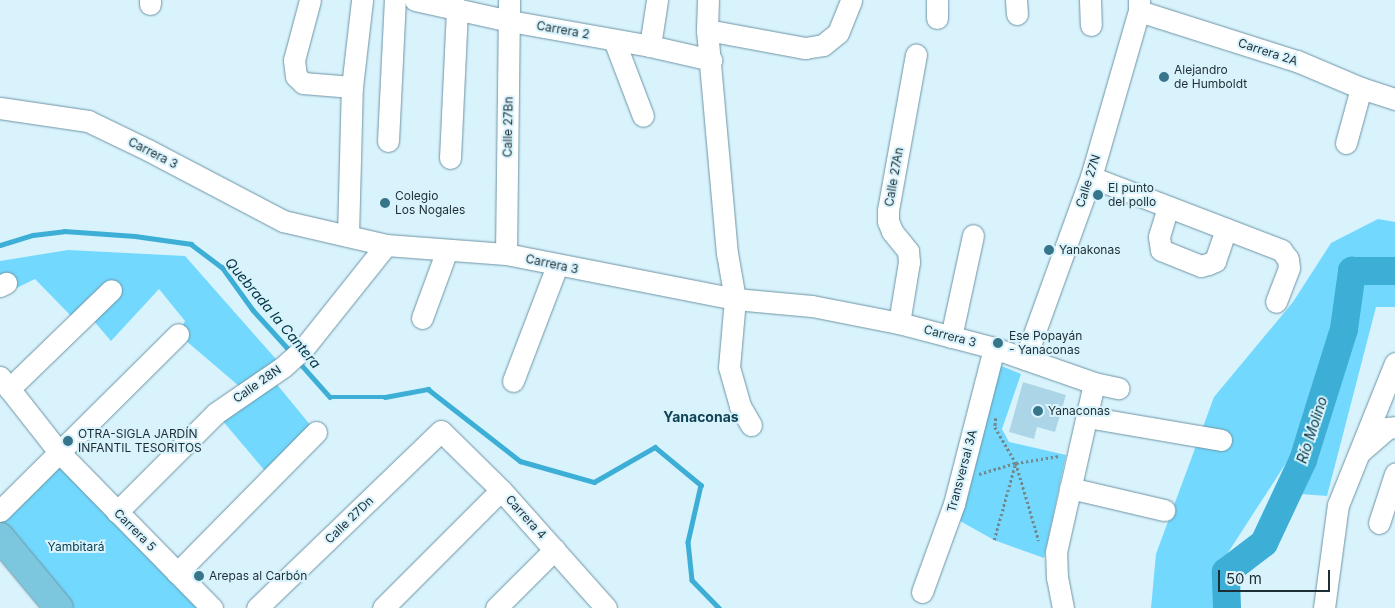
<!DOCTYPE html>
<html>
<head>
<meta charset="utf-8">
<style>
	body { margin:0 }
	#map { position:relative; width:1395px; height:608px; overflow:hidden; background:#d9f3fd; font-family:Inter,sans-serif }
	div>[style] { position:absolute }
	.green>* { inset:0; background:#72d8fd }
	.stream>* { height:4.5px; margin:-2.25px; padding:0 2.25px; transform-origin:2.25px; border-radius:2.25px; background:#3dafd6 }
	.river>* { height:28px; margin:-14px; padding:0 14px; transform-origin:14px; border-radius:14px; background:#3dafd6 }
	.building>* { inset:0; background:#acd6e7 }
	.path>* { height:2.5px; margin-top:-1.25px; transform-origin:0; background:repeating-linear-gradient(90deg,#738990 0 2.5px,transparent 0 5px) }
	.roads { filter:drop-shadow(0 0 1px #6d94a4) drop-shadow(0 0 1px #6d94a4) }
	.minor>* { height:21px; margin:-10.5px; padding:0 10.5px; transform-origin:10.5px; border-radius:10.5px; background:#fff }
	.major>* { height:28px; margin:-14px; padding:0 14px; transform-origin:14px; border-radius:14px; background:#7cc7dd }
	.dots>* { width:14px; height:14px; translate:-50% -50%; box-sizing:border-box; border:2px solid #d9f3fd; border-radius:50% }
	span { translate:-50% -50%; white-space:nowrap; text-align:center; line-height:1.15; -webkit-text-stroke:4px #d9f3fd; paint-order:stroke }
	.street-label { font-size:12px; color:#1d2e34 }
	.poi-label { font-size:12px; color:#1d2e34 }
	.left { translate:0 -50%; text-align:left }
	.park-label { font-size:12px; color:#093c4c }
	.water-label { font-size:14px; color:#003545; font-style:italic }
	.neighbourhood-label { font-size:14px; color:#145; font-weight:700 }
	.scale { position:absolute; left:1218px; top:570px; width:112px; height:22px; box-sizing:border-box; border:2px solid #1d2e34; border-top:0; padding-left:6px; font-size:15px; line-height:18px; white-space:nowrap; color:#1d2e34; -webkit-text-stroke:4px #d9f3fd; paint-order:stroke }
</style>
</head>
<body>
<div id="map">
	<div class="green">
		<div style="clip-path:polygon(1378px 219px,1395px 222px,1395px 269px,1344px 264px,1323px 359px,1288px 460px,1218px 568px,1220px 595px,1217px 608px,1151px 608px,1156px 554px,1214px 397px,1293px 302px,1331px 243px)"></div>
		<div style="clip-path:polygon(68px 250px,185px 256px,283px 367px,270px 376px,316px 432px,271px 478px,216px 413px,246px 392px,178px 334px,185px 321px,159px 289px,111px 341px,87px 313px,74px 319px,35px 279px,0 296px,0 261px)"></div>
		<div style="clip-path:polygon(1358px 279px,1395px 282px,1395px 307px,1376px 307px,1327px 496px,1301px 494px,1320px 434px)"></div>
		<div style="clip-path:polygon(999px 365px,1021px 374px,1002px 429px,1009px 442px,1066px 455px,1044px 558px,994px 540px,960px 521px)"></div>
		<div style="clip-path:polygon(59px 452px,205px 608px,59px 608px,0 537px,0 512px)"></div>
	</div>
	<div class="stream">
		<div style="left:0;top:245px;width:34px;rotate:-17deg"></div>
		<div style="left:33px;top:235px;width:31px;rotate:-7deg"></div>
		<div style="left:64px;top:231px;width:71px;rotate:4deg"></div>
		<div style="left:135px;top:236px;width:57px;rotate:8.1deg"></div>
		<div style="left:191px;top:244px;width:39px;rotate:37deg"></div>
		<div style="left:222px;top:267px;width:53px;rotate:54.2deg"></div>
		<div style="left:253px;top:310px;width:58px;rotate:47.8deg"></div>
		<div style="left:298px;top:361px;width:48px;rotate:48.4deg"></div>
		<div style="left:330px;top:397px;width:55px"></div>
		<div style="left:385px;top:397px;width:44px;rotate:-10.5deg"></div>
		<div style="left:428px;top:389px;width:117px;rotate:38deg"></div>
		<div style="left:520px;top:461px;width:77px;rotate:15.8deg"></div>
		<div style="left:594px;top:482px;width:70px;rotate:-29.8deg"></div>
		<div style="left:655px;top:447px;width:60px;rotate:39.6deg"></div>
		<div style="left:701px;top:485px;width:58px;rotate:102.8deg"></div>
		<div style="left:688px;top:542px;width:38px;rotate:84deg"></div>
		<div style="left:692px;top:580px;width:39px;rotate:46deg"></div>
	</div>
	<div class="river">
		<div style="left:1227px;top:608px;width:36px;rotate:-92deg"></div>
		<div style="left:1226px;top:572px;width:48px;rotate:-37.3deg"></div>
		<div style="left:1264px;top:543px;width:92px;rotate:-64.8deg"></div>
		<div style="left:1303px;top:460px;width:137px;rotate:-72.6deg"></div>
		<div style="left:1344px;top:329px;width:59px;rotate:-82.1deg"></div>
		<div style="left:1352px;top:271px;width:43px"></div>
	</div>
	<div class="building">
		<div style="clip-path:polygon(1023px 382px,1066px 395px,1055px 432px,1037px 427px,1034px 439px,1009px 432px)"></div>
	</div>
	<div class="path">
		<div style="left:996px;top:418px;width:9px;rotate:96deg"></div>
		<div style="left:995px;top:427px;width:42px;rotate:59.7deg"></div>
		<div style="left:1016px;top:463px;width:81px;rotate:73.6deg"></div>
		<div style="left:979px;top:474px;width:39px;rotate:-17deg"></div>
		<div style="left:1016px;top:463px;width:44px;rotate:-9.2deg"></div>
		<div style="left:994px;top:540px;width:78px;rotate:-74.4deg"></div>
	</div>
	<div class="roads">
		<div class="minor">
			<div style="left:310px;top:0;width:62px;rotate:104.9deg"></div>
			<div style="left:294px;top:60px;width:16px;rotate:83deg"></div>
			<div style="left:296px;top:76px;width:10px;rotate:45deg"></div>
			<div style="left:303px;top:83px;width:49px;rotate:4.7deg"></div>
			<div style="left:415px;top:0;width:97px;rotate:12.5deg"></div>
			<div style="left:510px;top:21px;width:142px;rotate:10.1deg"></div>
			<div style="left:650px;top:46px;width:63px;rotate:12.9deg"></div>
			<div style="left:708px;top:0;width:30px;rotate:92deg"></div>
			<div style="left:707px;top:30px;width:224px;rotate:84.9deg"></div>
			<div style="left:727px;top:253px;width:47px;rotate:80.1deg"></div>
			<div style="left:735px;top:299px;width:68px;rotate:95deg"></div>
			<div style="left:729px;top:367px;width:41px;rotate:74.2deg"></div>
			<div style="left:740px;top:406px;width:22px;rotate:60deg"></div>
			<div style="left:937px;top:0;width:18px;rotate:90deg"></div>
			<div style="left:1016px;top:0;width:14px;rotate:86deg"></div>
			<div style="left:1090px;top:0;width:25px;rotate:88deg"></div>
			<div style="left:150px;top:4px;width:4px;rotate:-90deg"></div>
			<div style="left:1139px;top:11px;width:166px;rotate:17.6deg"></div>
			<div style="left:1297px;top:61px;width:69px;rotate:22.9deg"></div>
			<div style="left:1361px;top:88px;width:36px;rotate:18deg"></div>
			<div style="left:707px;top:30px;width:100px;rotate:10.4deg"></div>
			<div style="left:805px;top:48px;width:18px;rotate:-9deg"></div>
			<div style="left:823px;top:45px;width:19px;rotate:-39deg"></div>
			<div style="left:838px;top:33px;width:35px;rotate:-68deg"></div>
			<div style="left:614px;top:40px;width:81px;rotate:69.1deg"></div>
			<div style="left:650px;top:46px;width:47px;rotate:-81.3deg"></div>
			<div style="left:0;top:108px;width:89px;rotate:8.4deg"></div>
			<div style="left:88px;top:121px;width:67px;rotate:25.8deg"></div>
			<div style="left:148px;top:150px;width:153px;rotate:27.7deg"></div>
			<div style="left:283px;top:221px;width:106px;rotate:13.1deg"></div>
			<div style="left:386px;top:245px;width:120px;rotate:4.3deg"></div>
			<div style="left:506px;top:254px;width:233px;rotate:11.1deg"></div>
			<div style="left:735px;top:299px;width:77px;rotate:5.2deg"></div>
			<div style="left:812px;top:306px;width:89px;rotate:11.1deg"></div>
			<div style="left:899px;top:323px;width:98px;rotate:14.7deg"></div>
			<div style="left:994px;top:348px;width:106px;rotate:19.3deg"></div>
			<div style="left:1094px;top:383px;width:25px;rotate:12deg"></div>
			<div style="left:388px;top:141px;width:141px;rotate:-87.2deg"></div>
			<div style="left:1346px;top:143px;width:57px;rotate:-74.7deg"></div>
			<div style="left:450px;top:158px;width:150px;rotate:-87.3deg"></div>
			<div style="left:1091px;top:177px;width:204px;rotate:21deg"></div>
			<div style="left:1281px;top:250px;width:11px;rotate:52deg"></div>
			<div style="left:1288px;top:259px;width:9px;rotate:84deg"></div>
			<div style="left:1289px;top:268px;width:36px;rotate:111deg"></div>
			<div style="left:1168px;top:207px;width:31px;rotate:107deg"></div>
			<div style="left:1159px;top:237px;width:13px;rotate:81deg"></div>
			<div style="left:1161px;top:250px;width:43px;rotate:21.8deg"></div>
			<div style="left:1201px;top:266px;width:7px;rotate:-16deg"></div>
			<div style="left:1208px;top:264px;width:8px;rotate:-23deg"></div>
			<div style="left:1215px;top:261px;width:34px;rotate:-71deg"></div>
			<div style="left:348px;top:236px;width:149px;rotate:-88.5deg"></div>
			<div style="left:352px;top:87px;width:88px;rotate:-83.4deg"></div>
			<div style="left:506px;top:254px;width:254px;rotate:-89.3deg"></div>
			<div style="left:0;top:286px;width:7px;rotate:-27deg"></div>
			<div style="left:422px;top:318px;width:72px;rotate:-69.8deg"></div>
			<div style="left:899px;top:323px;width:62px;rotate:-80.7deg"></div>
			<div style="left:909px;top:262px;width:11px;rotate:-95deg"></div>
			<div style="left:908px;top:251px;width:26px;rotate:-129deg"></div>
			<div style="left:892px;top:231px;width:11px;rotate:-112deg"></div>
			<div style="left:888px;top:221px;width:11px;rotate:-90deg"></div>
			<div style="left:888px;top:210px;width:158px;rotate:-79.8deg"></div>
			<div style="left:951px;top:337px;width:104px;rotate:-77.8deg"></div>
			<div style="left:1025px;top:359px;width:194px;rotate:-70.1deg"></div>
			<div style="left:1091px;top:177px;width:173px;rotate:-73.9deg"></div>
			<div style="left:1139px;top:11px;width:11px;rotate:-90deg"></div>
			<div style="left:0;top:377px;width:95px;rotate:51.8deg"></div>
			<div style="left:59px;top:452px;width:219px;rotate:45.6deg"></div>
			<div style="left:513px;top:381px;width:123px;rotate:-69.1deg"></div>
			<div style="left:9px;top:389px;width:142px;rotate:-44.1deg"></div>
			<div style="left:1087px;top:417px;width:136px;rotate:9.7deg"></div>
			<div style="left:1360px;top:452px;width:37px;rotate:-41deg"></div>
			<div style="left:1388px;top:428px;width:7px;rotate:-8deg"></div>
			<div style="left:1070px;top:488px;width:97px;rotate:13.2deg"></div>
			<div style="left:0;top:511px;width:251px;rotate:-44.8deg"></div>
			<div style="left:117px;top:512px;width:140px;rotate:-45deg"></div>
			<div style="left:216px;top:413px;width:81px;rotate:-34.5deg"></div>
			<div style="left:283px;top:367px;width:27px;rotate:-42deg"></div>
			<div style="left:303px;top:349px;width:133px;rotate:-51.4deg"></div>
			<div style="left:1379px;top:523px;width:52px;rotate:-71.9deg"></div>
			<div style="left:177px;top:573px;width:198px;rotate:-45.4deg"></div>
			<div style="left:922px;top:592px;width:94px;rotate:-70deg"></div>
			<div style="left:954px;top:504px;width:161px;rotate:-75.6deg"></div>
			<div style="left:257px;top:608px;width:255px;rotate:-43.9deg"></div>
			<div style="left:441px;top:431px;width:84px;rotate:44.5deg"></div>
			<div style="left:501px;top:490px;width:158px;rotate:48.3deg"></div>
			<div style="left:383px;top:608px;width:167px;rotate:-45deg"></div>
			<div style="left:496px;top:608px;width:83px;rotate:-45deg"></div>
			<div style="left:1063px;top:608px;width:31px;rotate:-101deg"></div>
			<div style="left:1057px;top:578px;width:26px;rotate:-92deg"></div>
			<div style="left:1056px;top:552px;width:173px;rotate:-77.3deg"></div>
			<div style="left:1324px;top:608px;width:104px;rotate:-82.3deg"></div>
			<div style="left:1338px;top:505px;width:153px;rotate:-68.1deg"></div>
		</div>
		<div class="major">
			<div style="left:0;top:537px;width:92px;rotate:50.3deg"></div>
		</div>
	</div>
	<div class="dots">
		<div style="left:1164px;top:77px;background:#37758b"></div>
		<div style="left:1098px;top:195px;background:#37758b"></div>
		<div style="left:385px;top:203px;background:#37758b"></div>
		<div style="left:1049px;top:250px;background:#37758b"></div>
		<div style="left:998px;top:343px;background:#37758b"></div>
		<div style="left:1038px;top:411px;background:#37758b"></div>
		<div style="left:68px;top:441px;background:#37758b"></div>
		<div style="left:199px;top:576px;background:#37758b"></div>
	</div>
	<div class="street-label">
		<span style="left:563px;top:30px;rotate:10deg">Carrera 2</span>
		<span style="left:1268px;top:52px;rotate:18deg">Carrera 2A</span>
		<span style="left:508px;top:127px;rotate:-89deg">Calle 27Bn</span>
		<span style="left:153px;top:153px;rotate:27deg">Carrera 3</span>
		<span style="left:894px;top:177px;rotate:-80deg">Calle 27An</span>
		<span style="left:1088px;top:181px;rotate:-72deg">Calle 27N</span>
		<span style="left:552px;top:264px;rotate:12deg">Carrera 3</span>
		<span style="left:950px;top:336px;rotate:15deg">Carrera 3</span>
		<span style="left:257px;top:384px;rotate:-35deg">Calle 28N</span>
		<span style="left:962px;top:471px;rotate:-75deg">Transversal 3A</span>
		<span style="left:526px;top:517px;rotate:48deg">Carrera 4</span>
		<span style="left:349px;top:520px;rotate:-44deg">Calle 27Dn</span>
		<span style="left:135px;top:530px;rotate:45deg">Carrera 5</span>
	</div>
	<div class="poi-label">
		<span class="left" style="left:1174px;top:77px">Alejandro<br>de Humboldt</span>
		<span class="left" style="left:1108px;top:195px">El punto<br>del pollo</span>
		<span class="left" style="left:395px;top:203px">Colegio<br>Los Nogales</span>
		<span class="left" style="left:1059px;top:250px">Yanakonas</span>
		<span class="left" style="left:1009px;top:343px">Ese Popayán<br>- Yanaconas</span>
		<span class="left" style="left:1048px;top:411px">Yanaconas</span>
		<span class="left" style="left:78px;top:441px">OTRA-SIGLA JARDÍN<br>INFANTIL TESORITOS</span>
		<span class="left" style="left:209px;top:576px">Arepas al Carbón</span>
	</div>
	<div class="park-label">
		<span style="left:76px;top:547px">Yambitará</span>
	</div>
	<div class="water-label">
		<span style="left:273px;top:313px;rotate:50deg">Quebrada la Cantera</span>
		<span style="left:1312px;top:430px;rotate:-72deg">Río Molino</span>
	</div>
	<div class="neighbourhood-label">
		<span style="left:701px;top:417px">Yanaconas</span>
	</div>
	<div class="scale">50 m</div>
</div>
</body>
</html>
